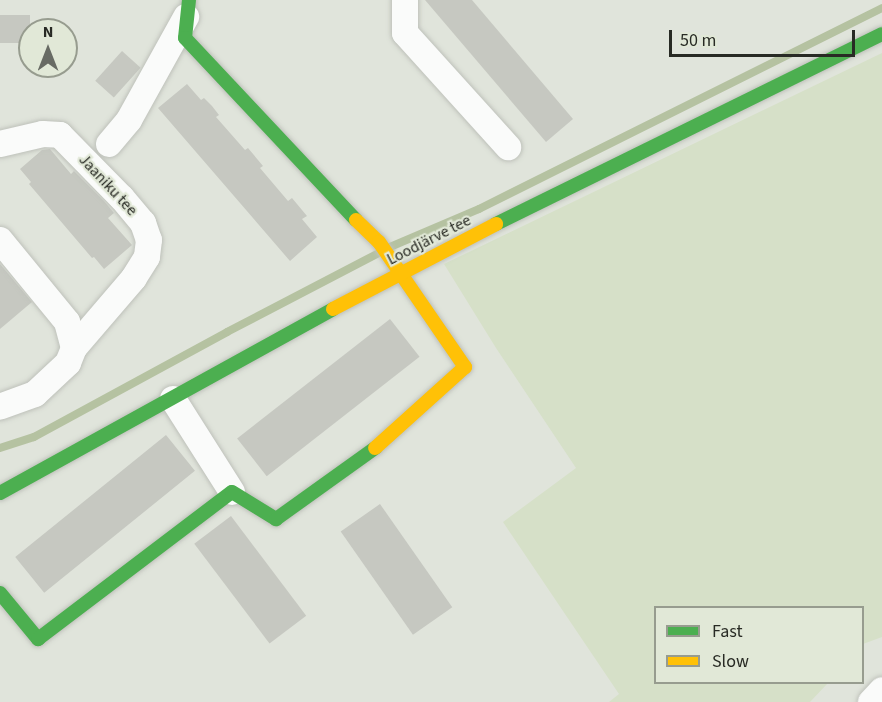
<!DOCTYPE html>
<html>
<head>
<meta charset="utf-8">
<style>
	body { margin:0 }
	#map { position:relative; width:882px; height:702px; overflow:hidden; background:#e0e4db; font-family:"Source Sans 3",sans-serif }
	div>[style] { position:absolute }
	.green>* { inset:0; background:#d6e0c8 }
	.stream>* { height:8px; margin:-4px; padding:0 4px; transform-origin:4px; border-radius:4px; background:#b5c2a1 }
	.building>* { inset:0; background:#c6c8c1; transform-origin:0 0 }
	.roads { filter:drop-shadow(0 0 2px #bec1ba) drop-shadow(0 0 2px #bec1ba) }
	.street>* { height:26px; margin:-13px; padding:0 13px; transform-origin:13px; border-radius:13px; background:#fafbfa }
	.fast>* { height:14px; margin:-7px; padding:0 7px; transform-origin:7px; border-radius:7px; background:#4caf50 }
	.slow>* { height:14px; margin:-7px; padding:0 7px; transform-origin:7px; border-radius:7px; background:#ffc107 }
	span { translate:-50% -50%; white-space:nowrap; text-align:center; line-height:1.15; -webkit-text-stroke:4.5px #e1e8d7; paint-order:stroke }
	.street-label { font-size:16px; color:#282a24 }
	.legend { position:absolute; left:654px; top:606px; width:210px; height:78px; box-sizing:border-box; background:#e1e8d7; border:2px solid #979c8f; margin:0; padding:8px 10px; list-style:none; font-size:18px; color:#282a24 }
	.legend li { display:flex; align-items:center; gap:12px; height:30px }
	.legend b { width:30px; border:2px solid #979c8f }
	.north { position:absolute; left:18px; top:18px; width:60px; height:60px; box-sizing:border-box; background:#e1e8d7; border:2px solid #979c8f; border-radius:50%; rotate:0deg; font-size:16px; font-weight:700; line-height:24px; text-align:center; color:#282a24 }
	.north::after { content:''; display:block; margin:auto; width:21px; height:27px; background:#686b64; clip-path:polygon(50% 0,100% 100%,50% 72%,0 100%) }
	.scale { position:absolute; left:669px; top:30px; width:186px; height:27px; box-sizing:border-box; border:3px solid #282a24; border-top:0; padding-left:8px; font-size:18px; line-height:21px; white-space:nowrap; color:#282a24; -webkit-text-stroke:4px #e1e8d7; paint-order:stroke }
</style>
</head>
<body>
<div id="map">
	<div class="green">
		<div style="clip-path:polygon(882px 53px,882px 637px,863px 644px,862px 608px,656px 608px,656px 682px,828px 683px,810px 702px,609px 702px,619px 694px,503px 522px,576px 468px,496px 348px,444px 264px)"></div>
	</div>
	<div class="stream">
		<div style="left:390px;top:247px;width:97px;rotate:-23.1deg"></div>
		<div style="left:479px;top:209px;width:450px;rotate:-26.5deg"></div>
		<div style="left:0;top:448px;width:36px;rotate:-18deg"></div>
		<div style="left:34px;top:437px;width:220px;rotate:-28.5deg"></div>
		<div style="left:227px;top:332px;width:169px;rotate:-27.5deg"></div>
	</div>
	<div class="building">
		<div style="clip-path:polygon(425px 0,472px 0,573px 119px,546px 142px)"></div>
		<div style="left:0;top:15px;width:30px;height:28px"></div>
		<div style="left:122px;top:51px;width:25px;height:40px;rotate:42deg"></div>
		<div style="clip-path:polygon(187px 84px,201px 100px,204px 98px,212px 106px,219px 115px,216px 117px,245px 150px,248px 148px,263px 166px,260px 168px,288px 201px,292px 198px,307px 216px,302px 219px,317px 237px,290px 261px,158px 108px)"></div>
		<div style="clip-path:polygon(50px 149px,71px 174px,74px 171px,104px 201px,114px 213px,108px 218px,132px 245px,104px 269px,94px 257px,92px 258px,29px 184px,31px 182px,20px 169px,42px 150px)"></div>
		<div style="clip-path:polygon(0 264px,32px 302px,0 329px)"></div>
		<div style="left:390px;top:319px;width:48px;height:194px;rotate:52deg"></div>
		<div style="left:166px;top:435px;width:46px;height:194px;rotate:51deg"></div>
		<div style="left:380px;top:504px;width:126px;height:48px;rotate:55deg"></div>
		<div style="left:231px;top:516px;width:125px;height:46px;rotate:53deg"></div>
	</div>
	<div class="roads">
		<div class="street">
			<div style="left:405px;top:0;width:33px;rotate:90deg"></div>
			<div style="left:405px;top:33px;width:154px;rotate:47.9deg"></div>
			<div style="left:0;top:144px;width:44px;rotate:-13.1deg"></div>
			<div style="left:43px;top:134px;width:17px;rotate:3deg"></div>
			<div style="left:60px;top:135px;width:88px;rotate:45.5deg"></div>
			<div style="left:122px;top:198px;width:33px;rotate:50deg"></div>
			<div style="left:143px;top:223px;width:18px;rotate:71deg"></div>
			<div style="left:149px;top:240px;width:17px;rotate:97deg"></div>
			<div style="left:147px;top:257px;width:25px;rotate:122deg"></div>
			<div style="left:134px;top:278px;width:92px;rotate:130.6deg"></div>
			<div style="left:109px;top:144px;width:31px;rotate:-50deg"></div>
			<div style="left:129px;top:120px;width:118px;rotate:-61deg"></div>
			<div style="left:0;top:240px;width:106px;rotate:50.7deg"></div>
			<div style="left:67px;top:322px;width:27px;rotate:75deg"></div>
			<div style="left:74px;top:348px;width:16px;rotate:112deg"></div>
			<div style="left:68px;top:363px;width:45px;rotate:136.8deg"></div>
			<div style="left:35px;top:394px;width:37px;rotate:160deg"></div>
			<div style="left:173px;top:399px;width:110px;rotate:57.6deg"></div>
			<div style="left:871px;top:702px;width:16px;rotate:-47deg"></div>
		</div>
		<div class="fast">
			<div style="left:189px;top:0;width:38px;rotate:96deg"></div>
			<div style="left:185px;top:38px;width:250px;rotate:46.8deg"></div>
			<div style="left:496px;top:224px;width:430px;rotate:-26.2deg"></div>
			<div style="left:0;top:493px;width:380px;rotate:-28.9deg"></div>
			<div style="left:0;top:593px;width:60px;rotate:50.4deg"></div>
			<div style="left:38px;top:639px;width:243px;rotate:-37.2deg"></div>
			<div style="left:232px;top:492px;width:52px;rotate:31.5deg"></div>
			<div style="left:276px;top:519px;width:122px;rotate:-35.6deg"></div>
		</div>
		<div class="slow">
			<div style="left:356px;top:220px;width:32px;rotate:44deg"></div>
			<div style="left:379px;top:242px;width:152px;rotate:55.5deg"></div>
			<div style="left:465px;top:367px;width:121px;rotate:138deg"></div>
			<div style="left:333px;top:309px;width:184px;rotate:-27.5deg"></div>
		</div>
	</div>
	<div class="street-label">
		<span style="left:108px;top:185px;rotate:47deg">Jaaniku tee</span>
		<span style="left:429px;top:240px;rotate:-27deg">Loodjärve tee</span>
	</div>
	<ul class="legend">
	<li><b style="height:8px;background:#4caf50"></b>Fast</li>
	<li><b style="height:8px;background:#ffc107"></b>Slow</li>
	</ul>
	<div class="north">N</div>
	<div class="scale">50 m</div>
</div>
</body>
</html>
